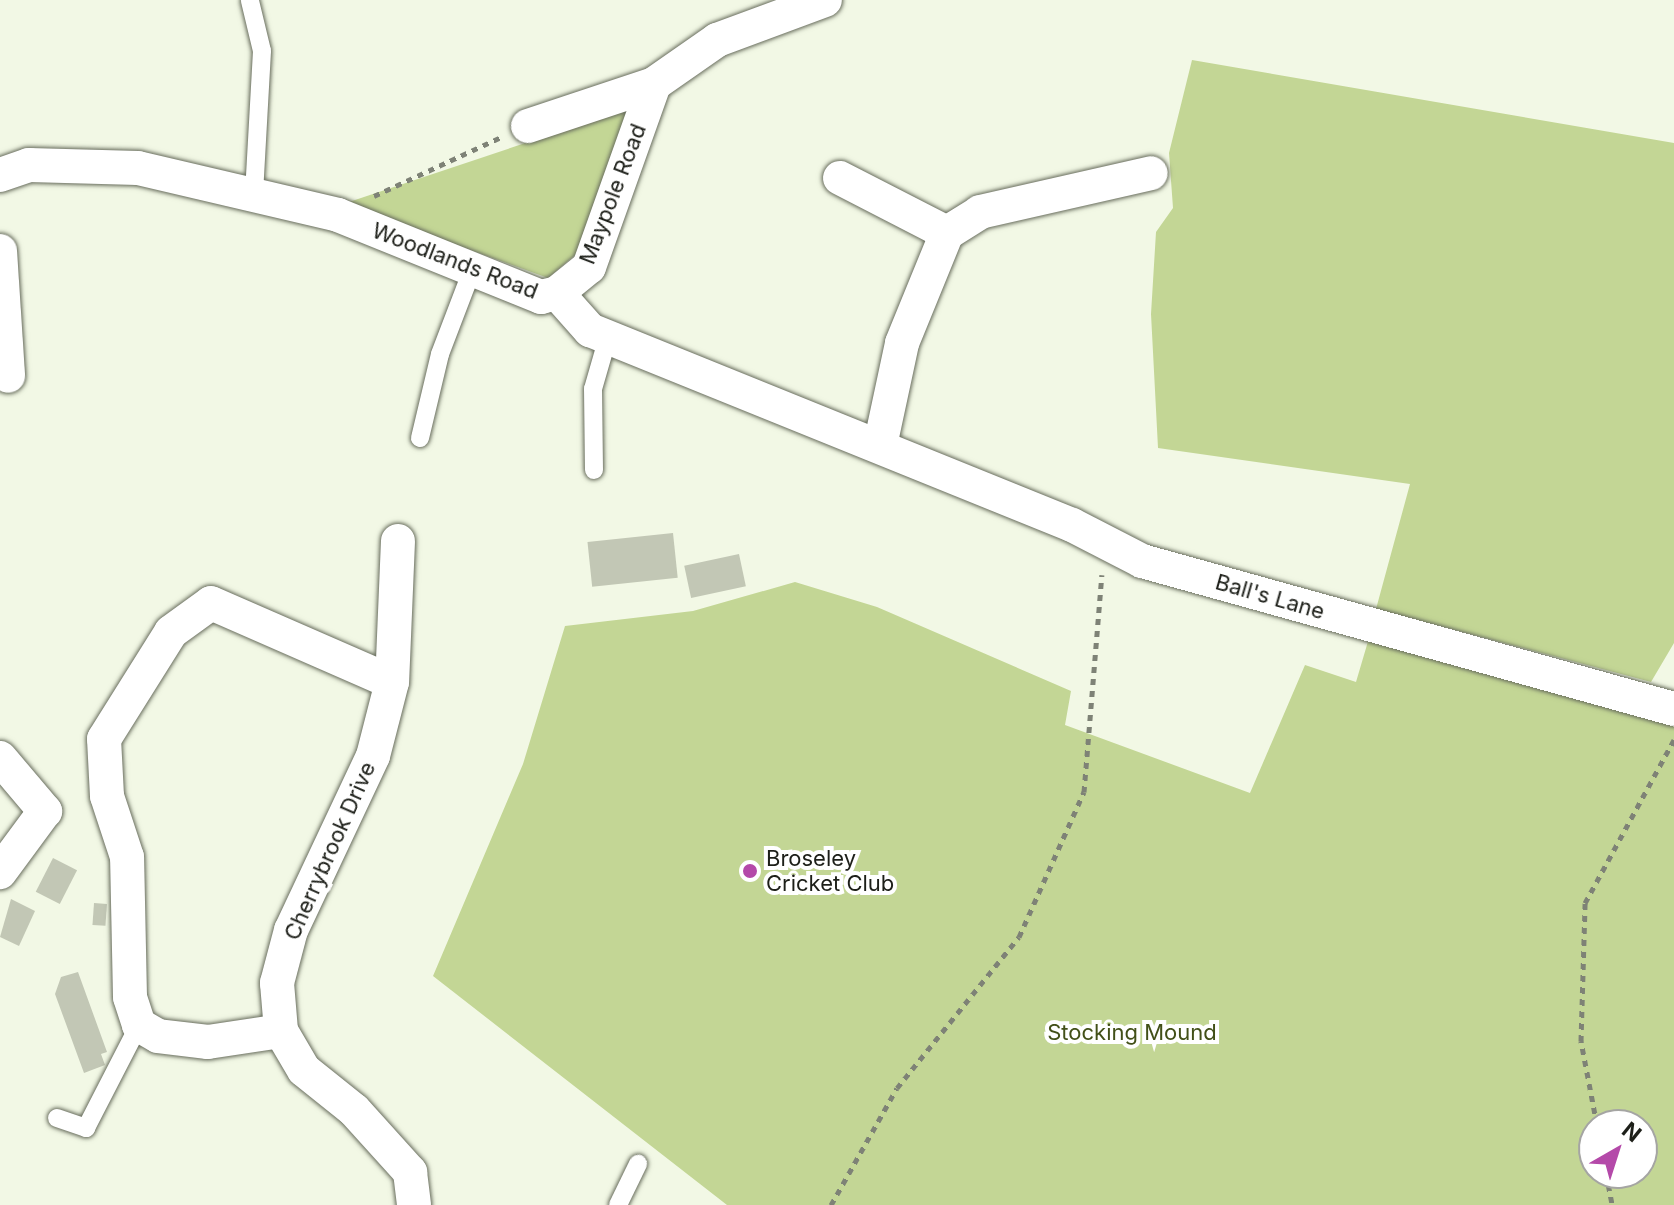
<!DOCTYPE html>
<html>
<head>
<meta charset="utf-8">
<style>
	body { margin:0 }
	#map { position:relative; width:1674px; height:1205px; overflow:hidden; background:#f2f8e5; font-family:Inter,sans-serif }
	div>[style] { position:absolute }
	.green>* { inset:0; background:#c3d695 }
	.building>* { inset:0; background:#c2c7b5; transform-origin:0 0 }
	.path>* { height:5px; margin-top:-2.5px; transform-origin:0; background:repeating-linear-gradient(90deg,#7e8276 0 6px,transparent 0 12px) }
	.roads { filter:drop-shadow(0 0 2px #686d5d) drop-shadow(0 0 2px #686d5d) }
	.service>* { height:18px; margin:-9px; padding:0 9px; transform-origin:9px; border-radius:9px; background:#fff }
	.minor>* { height:34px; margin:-17px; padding:0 17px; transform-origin:17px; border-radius:17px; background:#fff }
	.dots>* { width:22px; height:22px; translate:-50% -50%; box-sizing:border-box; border:4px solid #fff; border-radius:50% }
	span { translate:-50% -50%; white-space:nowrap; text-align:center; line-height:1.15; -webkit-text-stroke:8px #fff; paint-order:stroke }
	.street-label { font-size:22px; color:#1d1f19 }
	.poi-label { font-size:22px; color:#1d1f19 }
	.left { translate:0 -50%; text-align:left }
	.park-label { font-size:22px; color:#425018 }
	.north { position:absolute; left:1578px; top:1109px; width:80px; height:80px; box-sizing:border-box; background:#fff; border:2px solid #a5a5a3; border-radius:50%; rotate:39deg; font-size:22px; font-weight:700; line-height:32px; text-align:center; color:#1d1f19 }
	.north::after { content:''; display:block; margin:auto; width:28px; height:36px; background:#b449a9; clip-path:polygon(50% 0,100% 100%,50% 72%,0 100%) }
</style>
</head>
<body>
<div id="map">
	<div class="green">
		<div style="clip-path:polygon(1192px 60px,1674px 143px,1674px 643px,1651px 682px,1376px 609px,1410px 484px,1158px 448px,1151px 314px,1156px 232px,1173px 208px,1169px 153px)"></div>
		<div style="clip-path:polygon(630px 108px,583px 248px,548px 278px,343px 204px)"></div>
		<div style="clip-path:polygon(evenodd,795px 582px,877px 607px,1071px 691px,1065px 725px,1250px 793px,1305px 665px,1356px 682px,1369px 638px,1674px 722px,1674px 1205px,727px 1205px,433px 976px,523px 764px,565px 626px,693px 611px,795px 582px,1594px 1125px,1642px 1125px,1642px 1173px,1594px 1173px,1594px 1125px)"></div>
	</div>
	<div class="building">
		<div style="left:673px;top:533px;width:45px;height:86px;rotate:84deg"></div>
		<div style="left:739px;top:554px;width:33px;height:56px;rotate:78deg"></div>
		<div style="left:53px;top:858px;width:27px;height:38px;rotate:27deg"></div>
		<div style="clip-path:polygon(11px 899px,35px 911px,19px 946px,0 937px)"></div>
		<div style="left:94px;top:903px;width:13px;height:22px;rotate:4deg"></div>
		<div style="clip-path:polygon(78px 972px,107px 1052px,101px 1054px,105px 1065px,84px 1073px,55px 994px,61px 977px)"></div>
	</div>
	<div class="path">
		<div style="left:374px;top:196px;width:142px;rotate:-24.9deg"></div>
		<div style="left:1597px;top:1125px;width:86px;rotate:-100.8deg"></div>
		<div style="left:1581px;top:1041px;width:138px;rotate:-88.3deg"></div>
		<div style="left:1585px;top:903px;width:186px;rotate:-61.4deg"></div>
		<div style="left:1606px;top:1173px;width:33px;rotate:79deg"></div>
		<div style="left:831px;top:1205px;width:134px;rotate:-60.6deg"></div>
		<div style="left:897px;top:1088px;width:194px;rotate:-51.1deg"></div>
		<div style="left:1019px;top:937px;width:159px;rotate:-65.9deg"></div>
		<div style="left:1084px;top:792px;width:218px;rotate:-85.3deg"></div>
	</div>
	<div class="roads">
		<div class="service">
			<div style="left:250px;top:1px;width:51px;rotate:76.5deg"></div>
			<div style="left:262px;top:51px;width:144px;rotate:93.2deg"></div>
			<div style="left:420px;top:438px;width:86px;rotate:-76.6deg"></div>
			<div style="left:440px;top:354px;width:90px;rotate:-69.1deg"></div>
			<div style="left:594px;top:470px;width:81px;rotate:-90.7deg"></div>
			<div style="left:593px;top:389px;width:54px;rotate:-73.9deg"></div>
			<div style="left:57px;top:1118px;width:31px;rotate:19deg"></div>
			<div style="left:86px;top:1128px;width:116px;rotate:-62.8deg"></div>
			<div style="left:618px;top:1205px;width:46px;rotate:-64deg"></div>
		</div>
		<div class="minor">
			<div style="left:528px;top:126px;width:133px;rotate:-18.4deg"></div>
			<div style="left:0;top:175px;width:31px;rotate:-19deg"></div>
			<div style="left:29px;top:165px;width:109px;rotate:1.6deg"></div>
			<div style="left:138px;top:168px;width:205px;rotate:13.2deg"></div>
			<div style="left:338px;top:215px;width:219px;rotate:22deg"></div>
			<div style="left:541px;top:297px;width:16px;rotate:-14deg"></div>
			<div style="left:557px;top:293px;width:50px;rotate:48.3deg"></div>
			<div style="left:590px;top:330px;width:520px;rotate:22.03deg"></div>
			<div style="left:1072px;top:525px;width:79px;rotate:27.2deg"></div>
			<div style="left:1142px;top:561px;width:552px;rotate:15.55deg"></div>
			<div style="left:840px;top:178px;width:120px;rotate:27.2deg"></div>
			<div style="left:0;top:251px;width:125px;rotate:86.3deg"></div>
			<div style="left:557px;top:293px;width:41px;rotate:-39.1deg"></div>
			<div style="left:589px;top:267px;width:194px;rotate:-70.4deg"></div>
			<div style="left:654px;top:84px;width:77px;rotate:-34.9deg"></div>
			<div style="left:717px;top:40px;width:115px;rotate:-20.3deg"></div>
			<div style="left:880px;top:446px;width:105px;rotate:-77.9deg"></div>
			<div style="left:902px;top:343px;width:119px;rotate:-67.8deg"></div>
			<div style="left:947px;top:233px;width:39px;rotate:-32deg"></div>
			<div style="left:980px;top:212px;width:175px;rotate:-12.8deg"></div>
			<div style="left:398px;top:541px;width:141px;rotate:92.4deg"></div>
			<div style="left:392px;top:682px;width:76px;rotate:104.4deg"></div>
			<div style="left:373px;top:756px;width:192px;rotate:115.2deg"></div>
			<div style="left:291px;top:930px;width:55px;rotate:104.8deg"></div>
			<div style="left:277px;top:983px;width:48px;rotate:85.2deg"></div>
			<div style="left:281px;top:1031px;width:45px;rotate:59.5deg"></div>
			<div style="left:304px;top:1070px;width:64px;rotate:38.7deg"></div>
			<div style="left:354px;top:1110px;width:84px;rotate:47.9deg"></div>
			<div style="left:410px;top:1172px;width:33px;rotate:83deg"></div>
			<div style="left:0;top:758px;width:70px;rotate:49.7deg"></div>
			<div style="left:45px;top:811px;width:76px;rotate:126.4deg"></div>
			<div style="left:281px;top:1031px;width:74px;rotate:171.4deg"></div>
			<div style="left:208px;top:1042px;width:50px;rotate:-173.2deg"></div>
			<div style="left:158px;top:1036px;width:22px;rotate:-150deg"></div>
			<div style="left:139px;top:1025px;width:29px;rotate:-108deg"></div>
			<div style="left:130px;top:997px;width:140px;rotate:-91.2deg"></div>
			<div style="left:127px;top:857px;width:64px;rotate:-108.2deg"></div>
			<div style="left:107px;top:796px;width:57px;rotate:-93deg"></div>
			<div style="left:104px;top:739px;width:126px;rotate:-57.9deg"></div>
			<div style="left:171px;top:632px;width:49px;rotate:-35.9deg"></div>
			<div style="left:211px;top:603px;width:197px;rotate:23.6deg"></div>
		</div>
	</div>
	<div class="dots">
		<div style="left:750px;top:871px;background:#b449a9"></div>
	</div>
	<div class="street-label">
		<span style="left:613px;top:194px;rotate:-69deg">Maypole Road</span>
		<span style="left:455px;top:261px;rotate:21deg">Woodlands Road</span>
		<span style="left:1270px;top:597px;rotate:16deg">Ball's Lane</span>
		<span style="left:330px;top:851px;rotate:-66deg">Cherrybrook Drive</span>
	</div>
	<div class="poi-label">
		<span class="left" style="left:766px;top:871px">Broseley<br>Cricket Club</span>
	</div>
	<div class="park-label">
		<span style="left:1132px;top:1033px">Stocking Mound</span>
	</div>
	<div class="north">N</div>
</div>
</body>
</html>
